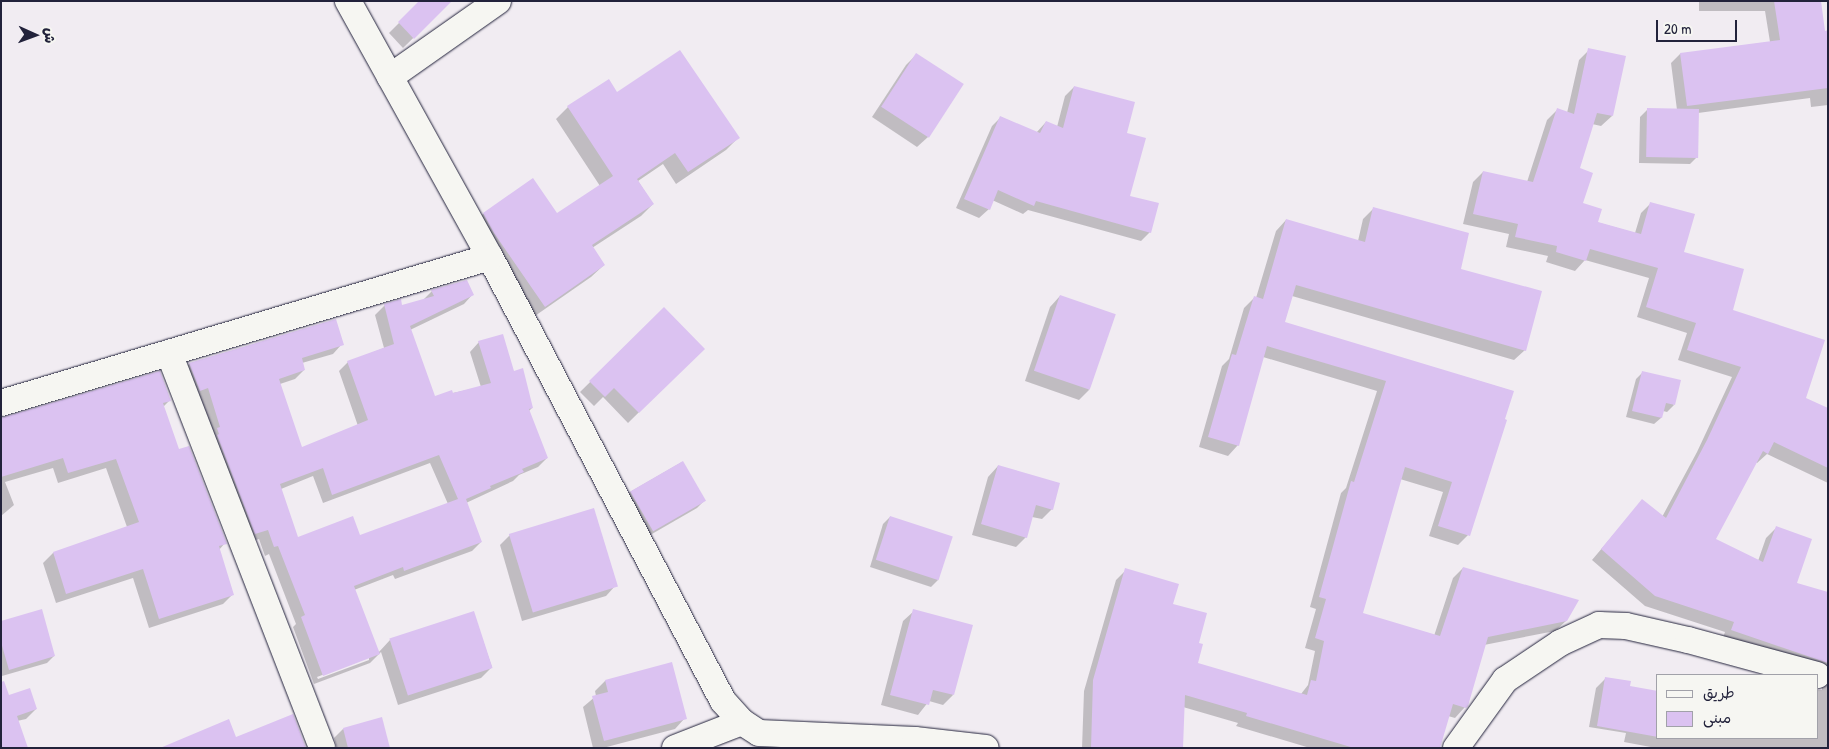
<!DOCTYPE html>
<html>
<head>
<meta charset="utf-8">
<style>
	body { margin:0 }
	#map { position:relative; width:1829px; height:749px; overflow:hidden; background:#f1ecf2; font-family:"Patrick Hand","Playpen Sans Arabic",sans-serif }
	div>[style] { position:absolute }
	.shadow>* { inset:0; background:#0003 }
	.building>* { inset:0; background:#dbc2f1; transform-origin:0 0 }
	.roads { filter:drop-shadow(0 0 1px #22223b) drop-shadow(0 0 1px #22223b) }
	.minor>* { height:26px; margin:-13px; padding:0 13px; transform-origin:13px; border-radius:13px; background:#f6f6f2 }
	span { translate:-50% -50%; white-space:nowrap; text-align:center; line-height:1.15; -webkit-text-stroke:4px #f6f6f2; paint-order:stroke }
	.frame { position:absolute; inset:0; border:2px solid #22223b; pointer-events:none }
	.legend { position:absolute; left:1656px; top:674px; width:162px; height:65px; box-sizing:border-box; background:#f6f6f2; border:1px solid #a1a1a9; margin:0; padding:6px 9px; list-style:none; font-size:15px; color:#22223b }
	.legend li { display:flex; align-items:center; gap:10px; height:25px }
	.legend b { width:25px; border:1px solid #a1a1a9 }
	.north { position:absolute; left:10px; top:10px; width:50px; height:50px; -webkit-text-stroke:4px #f6f6f2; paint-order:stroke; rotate:92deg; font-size:14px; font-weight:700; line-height:20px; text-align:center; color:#22223b }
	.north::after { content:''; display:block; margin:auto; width:18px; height:22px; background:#22223b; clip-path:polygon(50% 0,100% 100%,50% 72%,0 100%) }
	.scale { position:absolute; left:1656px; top:20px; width:81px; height:22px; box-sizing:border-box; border:2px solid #22223b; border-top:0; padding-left:6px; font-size:15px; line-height:18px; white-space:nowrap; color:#22223b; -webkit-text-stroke:4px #f6f6f2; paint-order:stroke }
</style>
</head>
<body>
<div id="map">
	<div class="shadow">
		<div style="clip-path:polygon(421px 1px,446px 6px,403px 48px,389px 33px)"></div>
		<div style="clip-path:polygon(1699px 1px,1820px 1px,1824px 32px,1828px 32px,1828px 105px,1811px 107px,1810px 98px,1698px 113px,1697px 157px,1690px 164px,1639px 163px,1640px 117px,1647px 110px,1677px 110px,1671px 63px,1680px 54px,1770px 42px,1765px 11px,1699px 11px)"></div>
		<div style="clip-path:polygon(1589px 50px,1612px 116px,1601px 126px,1592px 124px,1578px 169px,1581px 204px,1596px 222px,1635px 233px,1641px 213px,1651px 203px,1683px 253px,1805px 399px,1828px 410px,1828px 483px,1767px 454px,1757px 463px,1755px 462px,1714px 539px,1758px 561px,1766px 538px,1776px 528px,1795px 583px,1828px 594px,1828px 748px,1656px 748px,1624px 742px,1626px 733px,1589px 727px,1596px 688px,1606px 678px,1628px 687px,1658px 692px,1658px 738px,1818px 738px,1818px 690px,1822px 690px,1822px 682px,1722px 640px,1725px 632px,1645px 606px,1592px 560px,1642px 501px,1662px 517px,1697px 452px,1732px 377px,1678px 360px,1687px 333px,1637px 317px,1649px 278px,1585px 260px,1575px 271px,1546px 262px,1548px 256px,1506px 247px,1509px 234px,1463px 224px,1473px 182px,1483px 172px,1527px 182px,1547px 120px,1557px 110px,1567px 113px,1579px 60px)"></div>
		<div style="clip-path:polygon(916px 55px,962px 85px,928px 137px,917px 147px,872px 117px,906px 65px)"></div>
		<div style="clip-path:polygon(1074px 87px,1126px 134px,1129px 197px,1150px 232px,1141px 241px,1028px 210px,1023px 214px,992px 200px,989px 209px,979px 218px,956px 208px,992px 126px,1001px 117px,1036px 133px,1046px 122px,1057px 127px,1065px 96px)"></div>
		<div style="clip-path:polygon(617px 93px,738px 138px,726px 150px,676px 184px,663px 164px,638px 181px,653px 204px,641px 216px,592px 248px,604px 265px,591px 277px,532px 318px,471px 226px,483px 214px,557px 215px,600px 186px,556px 119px,568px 107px)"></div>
		<div style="clip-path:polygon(1373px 209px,1460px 270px,1525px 350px,1514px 360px,1292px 296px,1284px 323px,1512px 391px,1468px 535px,1458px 545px,1429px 536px,1443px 492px,1400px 479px,1361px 614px,1434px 636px,1453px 578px,1463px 568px,1566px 621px,1555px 631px,1484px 645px,1465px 707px,1455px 718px,1448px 716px,1438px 748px,1310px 748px,1236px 726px,1238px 723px,1183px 707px,1182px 748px,1082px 748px,1084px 691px,1116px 580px,1126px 570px,1171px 605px,1198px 644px,1196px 664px,1301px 694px,1308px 685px,1315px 651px,1305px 648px,1316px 609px,1310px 607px,1341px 493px,1346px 488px,1377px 391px,1263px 357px,1238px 445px,1228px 456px,1199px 447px,1222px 366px,1229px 359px,1244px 308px,1254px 298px,1256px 298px,1276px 231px,1286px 220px,1358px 241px,1363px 219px)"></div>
		<div style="clip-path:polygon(evenodd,432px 291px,473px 294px,464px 304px,410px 330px,434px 397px,481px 387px,470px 352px,479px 342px,513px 372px,532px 408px,528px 412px,547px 458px,538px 467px,519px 475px,513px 481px,466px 503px,481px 542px,472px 551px,395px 579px,393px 575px,354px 590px,378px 653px,390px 640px,473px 613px,492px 667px,481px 678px,398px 705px,381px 652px,370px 663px,314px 684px,293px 627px,296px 624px,269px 554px,265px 556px,259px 539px,246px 543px,180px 373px,189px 364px,342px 344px,333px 354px,302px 363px,304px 370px,295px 379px,280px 384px,301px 449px,358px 426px,339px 371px,348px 362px,384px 348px,375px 315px,385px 305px,402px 306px,423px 300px,432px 291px,430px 463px,448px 504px,359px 537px,297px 539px,281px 489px,313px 476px,323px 503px,430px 463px,432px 291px,369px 657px,369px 660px,318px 679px,317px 677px,369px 657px)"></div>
		<div style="clip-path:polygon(1060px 296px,1089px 390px,1079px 400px,1025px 381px,1050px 307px)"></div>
		<div style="clip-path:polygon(664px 309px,703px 349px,628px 423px,603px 397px,594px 406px,580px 392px)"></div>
		<div style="clip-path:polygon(1643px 372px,1674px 405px,1667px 412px,1663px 411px,1661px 418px,1654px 424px,1626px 417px,1636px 379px)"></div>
		<div style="clip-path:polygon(170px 400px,163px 407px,178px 451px,225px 543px,219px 550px,233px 594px,223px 604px,149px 628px,133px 578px,56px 603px,43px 563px,53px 553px,127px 527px,106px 468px,58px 483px,53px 468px,5px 482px,14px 505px,1px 516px,1px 440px)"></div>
		<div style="clip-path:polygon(682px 462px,704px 501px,697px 508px,645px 538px,623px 499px,630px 492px)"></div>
		<div style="clip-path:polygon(998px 466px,1052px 509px,1042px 519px,1032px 517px,1026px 537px,1016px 547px,972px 535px,988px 477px)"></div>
		<div style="clip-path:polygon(890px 517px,938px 580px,931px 587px,870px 567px,883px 524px)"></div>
		<div style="clip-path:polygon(510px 535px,616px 585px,606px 596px,522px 621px,500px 545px)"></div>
		<div style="clip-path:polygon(914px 611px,953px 695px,943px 705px,929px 701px,918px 715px,881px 705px,903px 621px)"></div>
		<div style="clip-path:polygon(1px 622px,54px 656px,47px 663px,2px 676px)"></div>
		<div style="clip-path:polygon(671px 664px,685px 718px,675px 729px,603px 748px,593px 748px,583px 707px,596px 696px,595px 691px,605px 681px)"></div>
		<div style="clip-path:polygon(1px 699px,36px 709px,26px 719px,17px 721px)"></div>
		<div style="clip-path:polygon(343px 729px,389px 748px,337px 748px,334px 738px)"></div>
	</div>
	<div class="building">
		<div style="clip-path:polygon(419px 1px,452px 1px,414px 39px,398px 22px)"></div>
		<div style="clip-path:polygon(1774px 1px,1821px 1px,1825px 31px,1828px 30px,1828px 88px,1687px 106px,1680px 53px,1780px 40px)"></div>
		<div style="clip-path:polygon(1588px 48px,1626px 56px,1613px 116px,1597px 113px,1580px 168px,1593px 173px,1583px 203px,1602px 209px,1598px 222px,1641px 234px,1650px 202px,1695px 214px,1684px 252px,1744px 269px,1733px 310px,1825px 340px,1806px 398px,1828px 408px,1828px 468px,1774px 442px,1768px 454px,1763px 451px,1716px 539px,1763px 562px,1776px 526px,1812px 539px,1797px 583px,1828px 592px,1828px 663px,1731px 630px,1734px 622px,1655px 596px,1601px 549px,1642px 499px,1666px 518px,1707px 440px,1741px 367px,1687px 350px,1696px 323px,1646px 307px,1658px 268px,1590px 249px,1586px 261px,1556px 252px,1557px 246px,1515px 237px,1518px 224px,1473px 214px,1483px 171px,1533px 182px,1557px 108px,1574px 114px)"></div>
		<div style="clip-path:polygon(680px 50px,740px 138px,688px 172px,675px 153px,637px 179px,654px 204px,592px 245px,605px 265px,545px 307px,494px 233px,483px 213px,533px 178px,557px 213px,613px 176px,567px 106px,609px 79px,617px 92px)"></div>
		<div style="left:916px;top:53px;width:57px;height:64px;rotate:33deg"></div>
		<div style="clip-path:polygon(1074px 86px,1135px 102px,1127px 133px,1146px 138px,1130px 196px,1159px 203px,1151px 233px,1036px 201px,1034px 206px,998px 190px,990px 210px,964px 199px,1000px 116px,1040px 133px,1046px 121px,1063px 128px)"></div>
		<div style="left:1647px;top:108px;width:52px;height:49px;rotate:1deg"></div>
		<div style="clip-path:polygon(1373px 207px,1469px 233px,1461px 269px,1542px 291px,1526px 351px,1296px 285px,1285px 322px,1514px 391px,1505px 419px,1507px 420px,1470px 536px,1438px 526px,1452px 482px,1405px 467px,1363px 613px,1440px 636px,1463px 567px,1579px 600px,1567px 621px,1488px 637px,1468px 706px,1466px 708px,1453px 704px,1440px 748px,1354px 748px,1246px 716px,1247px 713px,1185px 695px,1183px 748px,1091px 748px,1093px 680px,1125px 568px,1179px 584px,1173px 604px,1207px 613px,1199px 643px,1203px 644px,1198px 663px,1307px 695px,1311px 680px,1316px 681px,1324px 641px,1315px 638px,1326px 599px,1319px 597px,1351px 481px,1354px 482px,1386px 381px,1267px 346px,1239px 446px,1208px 437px,1232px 354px,1236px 355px,1254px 296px,1263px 299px,1286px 219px,1365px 242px)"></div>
		<div style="clip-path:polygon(evenodd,467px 280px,474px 295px,410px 326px,435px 396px,452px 390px,453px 393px,491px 383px,478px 341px,503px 334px,514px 371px,523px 368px,533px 408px,529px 409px,548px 458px,522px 469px,524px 472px,490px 486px,491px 488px,466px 499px,482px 542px,404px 571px,403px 567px,354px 586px,380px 654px,323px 676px,301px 617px,305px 615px,278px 546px,274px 547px,268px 530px,255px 534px,217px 435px,219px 434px,217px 428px,220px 427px,208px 388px,200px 391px,189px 363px,336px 319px,344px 345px,302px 358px,305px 370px,279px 379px,302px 447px,368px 420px,347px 361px,394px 344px,384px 304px,401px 299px,402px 305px,434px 296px,431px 290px,467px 280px,439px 455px,458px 499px,360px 535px,353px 516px,298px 537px,280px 484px,323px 468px,332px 495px,439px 455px)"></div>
		<div style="left:1060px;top:295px;width:59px;height:80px;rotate:19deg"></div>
		<div style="clip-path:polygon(664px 307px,705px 349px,639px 413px,614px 388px,605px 397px,589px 381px)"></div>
		<div style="clip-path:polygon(160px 371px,171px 401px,163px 403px,179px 449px,189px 446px,227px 544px,219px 546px,234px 595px,159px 619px,143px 569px,66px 594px,53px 552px,139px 522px,116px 459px,68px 473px,63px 458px,1px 477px,1px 418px)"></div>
		<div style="clip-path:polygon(1642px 371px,1681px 380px,1675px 405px,1666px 403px,1662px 418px,1632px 411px)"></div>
		<div style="left:683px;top:461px;width:46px;height:61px;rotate:60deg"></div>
		<div style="clip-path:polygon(998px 465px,1060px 483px,1053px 510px,1036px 505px,1027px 538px,981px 524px)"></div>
		<div style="left:594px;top:508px;width:82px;height:89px;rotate:73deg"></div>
		<div style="left:890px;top:516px;width:66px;height:46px;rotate:18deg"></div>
		<div style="clip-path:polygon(42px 609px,55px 656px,9px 670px,1px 642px,1px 621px)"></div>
		<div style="clip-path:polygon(913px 609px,973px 625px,954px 695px,933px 690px,929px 705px,890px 695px)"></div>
		<div style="left:474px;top:611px;width:60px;height:89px;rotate:72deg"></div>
		<div style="clip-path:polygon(672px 662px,687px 719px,604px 741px,592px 696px,608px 692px,605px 680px)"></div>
		<div style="clip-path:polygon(1605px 677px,1631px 681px,1630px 686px,1658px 691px,1658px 737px,1597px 726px)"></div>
		<div style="clip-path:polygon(4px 681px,9px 695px,30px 688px,37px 709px,17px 716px,28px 748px,1px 748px,1px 682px)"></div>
		<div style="clip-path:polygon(293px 714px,306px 748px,160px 748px,229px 719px,236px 737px)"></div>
		<div style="clip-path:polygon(382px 717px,390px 748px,348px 748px,343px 728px)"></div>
	</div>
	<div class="roads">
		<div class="minor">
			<div style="left:348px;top:1px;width:293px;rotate:61deg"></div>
			<div style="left:490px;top:257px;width:501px;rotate:62.31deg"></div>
			<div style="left:723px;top:701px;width:28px;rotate:48deg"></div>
			<div style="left:742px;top:722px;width:20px;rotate:33deg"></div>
			<div style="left:759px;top:733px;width:156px;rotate:2.6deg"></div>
			<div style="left:915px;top:740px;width:71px;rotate:6.4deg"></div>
			<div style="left:390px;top:77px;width:132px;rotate:-35.1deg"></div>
			<div style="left:169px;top:353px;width:424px;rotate:68.8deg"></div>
			<div style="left:1px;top:403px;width:510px;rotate:-16.62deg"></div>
			<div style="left:675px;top:748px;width:72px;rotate:-21.2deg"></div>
			<div style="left:1456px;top:748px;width:84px;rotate:-54.2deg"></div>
			<div style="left:1505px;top:680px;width:66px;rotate:-33.9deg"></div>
			<div style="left:1560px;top:643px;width:43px;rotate:-24.8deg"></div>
			<div style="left:1599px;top:625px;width:27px;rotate:2deg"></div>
			<div style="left:1626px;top:626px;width:64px;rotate:12.7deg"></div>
			<div style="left:1688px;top:640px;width:134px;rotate:15.2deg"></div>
		</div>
	</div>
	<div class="frame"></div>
	<ul class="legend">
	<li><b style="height:6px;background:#f6f6f2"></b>طريق</li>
	<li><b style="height:14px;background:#dbc2f1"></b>مبنى</li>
	</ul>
	<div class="north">ش</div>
	<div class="scale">20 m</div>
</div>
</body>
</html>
